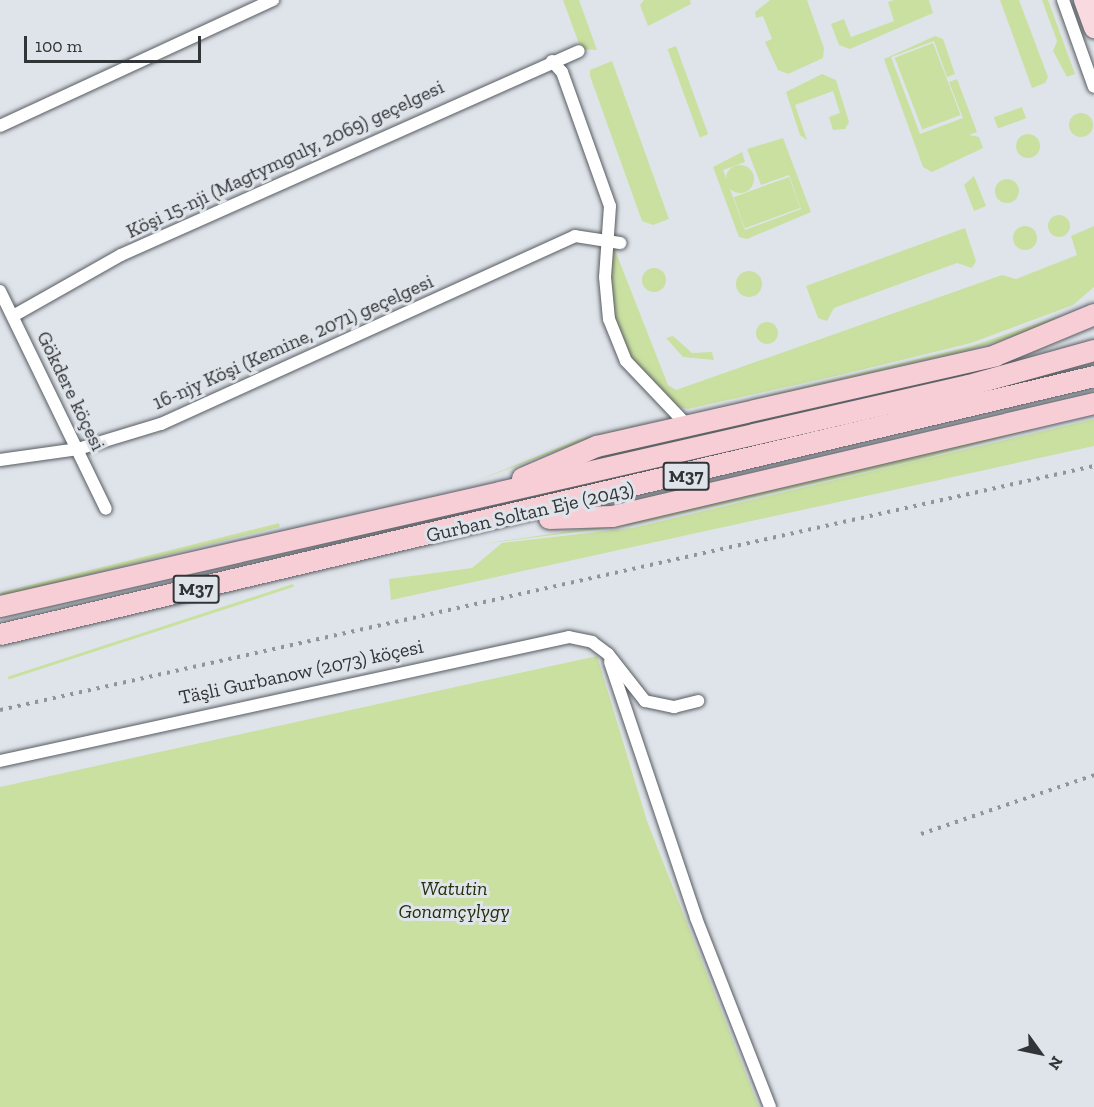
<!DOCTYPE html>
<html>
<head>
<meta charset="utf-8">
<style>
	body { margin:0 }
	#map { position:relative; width:1094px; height:1107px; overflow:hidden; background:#dfe4ea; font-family:"Zilla Slab",serif }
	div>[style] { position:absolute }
	.green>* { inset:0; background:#cae0a1; transform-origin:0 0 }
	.round { border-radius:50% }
	.roads { filter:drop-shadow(0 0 2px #575c61) drop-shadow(0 0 2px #575c61) }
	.minor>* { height:12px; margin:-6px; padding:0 6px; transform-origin:6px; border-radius:6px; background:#fff }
	.primary>* { height:20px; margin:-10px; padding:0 10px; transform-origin:10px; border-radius:10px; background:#f9dae0 }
	.trunk>* { height:21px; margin:-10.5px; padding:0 10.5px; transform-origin:10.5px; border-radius:10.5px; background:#f7ced6 }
	.rail>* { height:4px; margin-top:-2px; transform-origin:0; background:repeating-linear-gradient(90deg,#919599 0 3px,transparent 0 9px) }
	span { translate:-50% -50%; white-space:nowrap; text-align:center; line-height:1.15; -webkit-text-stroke:6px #dfe4ea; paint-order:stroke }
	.shield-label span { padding:2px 4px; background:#dfe4ea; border:2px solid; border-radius:4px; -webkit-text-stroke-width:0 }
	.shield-label { font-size:18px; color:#323537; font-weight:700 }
	.street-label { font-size:20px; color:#323537 }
	.park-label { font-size:20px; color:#253009; font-style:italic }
	.north { position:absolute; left:1010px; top:1023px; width:60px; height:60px; -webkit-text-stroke:4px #dfe4ea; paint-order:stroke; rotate:123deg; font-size:16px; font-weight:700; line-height:24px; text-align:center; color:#323537 }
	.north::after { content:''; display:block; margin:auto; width:21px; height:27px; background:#323537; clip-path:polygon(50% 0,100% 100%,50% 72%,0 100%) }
	.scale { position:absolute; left:24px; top:36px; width:177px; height:27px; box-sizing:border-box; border:3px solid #323537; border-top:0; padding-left:8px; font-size:18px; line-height:21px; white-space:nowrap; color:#323537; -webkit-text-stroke:4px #dfe4ea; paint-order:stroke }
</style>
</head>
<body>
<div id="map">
	<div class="green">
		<div style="clip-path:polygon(563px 0,579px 0,597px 50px,581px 49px)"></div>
		<div style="clip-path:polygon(644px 0,690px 0,691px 4px,648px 26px,640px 5px)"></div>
		<div style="clip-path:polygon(770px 0,807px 0,824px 48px,823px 58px,788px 74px,778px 70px,765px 42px,772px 39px,763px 16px,756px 18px,755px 12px)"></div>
		<div style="clip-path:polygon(894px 0,929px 0,933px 13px,850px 49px,839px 45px,831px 24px,844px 19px,851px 37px,894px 21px,888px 2px)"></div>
		<div style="clip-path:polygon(1000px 0,1019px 0,1048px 77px,1045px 83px,1032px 88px)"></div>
		<div style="clip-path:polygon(1042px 0,1048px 0,1075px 74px,1067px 77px,1053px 51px,1057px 41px)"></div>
		<div style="clip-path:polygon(935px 36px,943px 39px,955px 74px,947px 77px,934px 41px,891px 57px,920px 134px,963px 118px,949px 82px,957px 79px,977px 132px,969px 135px,979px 137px,983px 148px,932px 172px,923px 167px,884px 59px)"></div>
		<div style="left:933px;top:43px;width:77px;height:41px;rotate:69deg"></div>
		<div style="left:676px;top:46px;width:94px;height:9px;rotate:70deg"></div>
		<div style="clip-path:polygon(612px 61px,669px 219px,653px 225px,642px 221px,590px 76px,590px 70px)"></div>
		<div style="clip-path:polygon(822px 74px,836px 80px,849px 122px,845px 129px,833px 130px,829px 117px,840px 113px,833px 91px,795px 105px,807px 140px,800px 135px,786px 92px)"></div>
		<div style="left:1022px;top:107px;width:12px;height:30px;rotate:70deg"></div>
		<div class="round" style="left:1069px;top:113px;width:24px;height:24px"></div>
		<div class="round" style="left:1016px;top:134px;width:24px;height:24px"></div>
		<div style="clip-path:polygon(783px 138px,811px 212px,747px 239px,739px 237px,713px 167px,742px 152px,745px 162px,723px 170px,745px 230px,801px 209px,789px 175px,761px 185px,747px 149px)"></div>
		<div class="round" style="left:726px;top:165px;width:28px;height:28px"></div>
		<div style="clip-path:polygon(974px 176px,986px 206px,974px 211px,964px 185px)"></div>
		<div style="left:789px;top:177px;width:33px;height:59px;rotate:70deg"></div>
		<div class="round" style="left:995px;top:179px;width:24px;height:24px"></div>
		<div class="round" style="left:1048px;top:215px;width:22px;height:22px"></div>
		<div class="round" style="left:1013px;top:226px;width:24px;height:24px"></div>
		<div style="clip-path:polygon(1094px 226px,1094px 287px,1073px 305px,971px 343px,840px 375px,688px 409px,669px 405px,619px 343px,608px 276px,613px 245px,668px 385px,676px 390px,1002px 275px,1016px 279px,1077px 255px,1071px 236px)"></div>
		<div style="clip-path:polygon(965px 228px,976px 261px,972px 268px,957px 263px,834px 308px,827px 321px,818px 318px,806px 286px)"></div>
		<div class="round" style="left:642px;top:268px;width:24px;height:24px"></div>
		<div class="round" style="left:736px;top:271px;width:26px;height:26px"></div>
		<div style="clip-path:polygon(1062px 315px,1031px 331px,973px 349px,711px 409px,972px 346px)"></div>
		<div class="round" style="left:756px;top:322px;width:22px;height:22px"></div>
		<div style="clip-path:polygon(673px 336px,692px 353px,712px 352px,714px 360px,683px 357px,666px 338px)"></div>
		<div style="clip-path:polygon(1094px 413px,918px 460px,631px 525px,482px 544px,631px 522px)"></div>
		<div style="clip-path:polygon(1094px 419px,1094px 446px,391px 600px,389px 579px,472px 568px,502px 543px,632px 528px)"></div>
		<div style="clip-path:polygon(651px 422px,580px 442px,468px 484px,580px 439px)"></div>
		<div style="left:279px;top:523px;width:4px;height:286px;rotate:76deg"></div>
		<div style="left:293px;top:584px;width:3px;height:300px;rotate:72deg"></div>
		<div style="clip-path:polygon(597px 656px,647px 821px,759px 1107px,0 1107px,0 787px)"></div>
	</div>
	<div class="roads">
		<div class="minor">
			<div style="left:1063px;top:0;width:92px;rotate:70.4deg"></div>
			<div style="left:552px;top:61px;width:15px;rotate:48deg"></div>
			<div style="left:562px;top:72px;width:142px;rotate:70.3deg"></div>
			<div style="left:610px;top:206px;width:71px;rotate:94deg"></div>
			<div style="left:605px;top:277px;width:42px;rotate:84.6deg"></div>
			<div style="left:609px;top:319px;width:45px;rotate:68deg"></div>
			<div style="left:626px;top:361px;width:88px;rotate:46.4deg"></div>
			<div style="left:0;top:126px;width:301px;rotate:-24.8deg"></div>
			<div style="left:0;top:291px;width:242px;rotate:64.1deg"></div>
			<div style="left:13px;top:316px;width:124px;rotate:-29.5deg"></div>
			<div style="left:121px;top:255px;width:501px;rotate:-24.01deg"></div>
			<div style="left:0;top:460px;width:79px;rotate:-8deg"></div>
			<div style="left:78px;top:449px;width:87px;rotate:-16.8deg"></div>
			<div style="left:161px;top:424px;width:455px;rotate:-24.4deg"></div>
			<div style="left:575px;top:236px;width:46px;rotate:8.8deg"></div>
			<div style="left:610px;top:662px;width:270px;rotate:71.4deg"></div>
			<div style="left:696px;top:918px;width:203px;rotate:68.6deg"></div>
			<div style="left:0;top:761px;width:582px;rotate:-12.29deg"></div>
			<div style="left:569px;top:637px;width:24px;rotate:12deg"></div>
			<div style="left:592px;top:642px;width:20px;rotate:37deg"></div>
			<div style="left:608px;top:654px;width:60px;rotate:51.8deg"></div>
			<div style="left:645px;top:701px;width:30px;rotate:12deg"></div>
			<div style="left:674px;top:707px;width:25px;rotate:-14deg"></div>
		</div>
		<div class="primary">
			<div style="left:1084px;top:0;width:30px;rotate:70deg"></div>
		</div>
		<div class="trunk">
			<div style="left:522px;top:478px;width:81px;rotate:-23.4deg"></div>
			<div style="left:596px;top:446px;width:409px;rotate:-12.8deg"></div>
			<div style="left:995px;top:355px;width:107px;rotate:-22.5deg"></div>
			<div style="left:549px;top:518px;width:63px;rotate:-1.8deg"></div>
			<div style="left:612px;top:516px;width:495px;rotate:-13.2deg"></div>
			<div style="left:0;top:606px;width:993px;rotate:-12.86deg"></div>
			<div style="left:968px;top:385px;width:131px;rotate:-15.5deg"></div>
			<div style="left:0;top:634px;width:1124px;rotate:-13.27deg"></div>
		</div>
	</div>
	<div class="rail">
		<div style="left:0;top:710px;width:1121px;rotate:-12.57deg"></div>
		<div style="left:921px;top:834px;width:183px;rotate:-18.8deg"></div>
	</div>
	<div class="shield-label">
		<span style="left:686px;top:476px">M37</span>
		<span style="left:196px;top:589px">M37</span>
	</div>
	<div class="street-label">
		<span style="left:285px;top:159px;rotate:-25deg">Köşi 15-nji (Magtymguly, 2069) geçelgesi</span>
		<span style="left:293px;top:342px;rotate:-24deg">16-njy Köşi (Kemine, 2071) geçelgesi</span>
		<span style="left:71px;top:391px;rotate:64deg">Gökdere köçesi</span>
		<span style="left:530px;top:512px;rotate:-13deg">Gurban Soltan Eje (2043)</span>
		<span style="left:301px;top:672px;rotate:-12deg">Täşli Gurbanow (2073) köçesi</span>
	</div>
	<div class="park-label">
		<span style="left:454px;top:900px">Watutin<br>Gonamçylygy</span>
	</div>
	<div class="north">N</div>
	<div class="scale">100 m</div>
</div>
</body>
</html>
